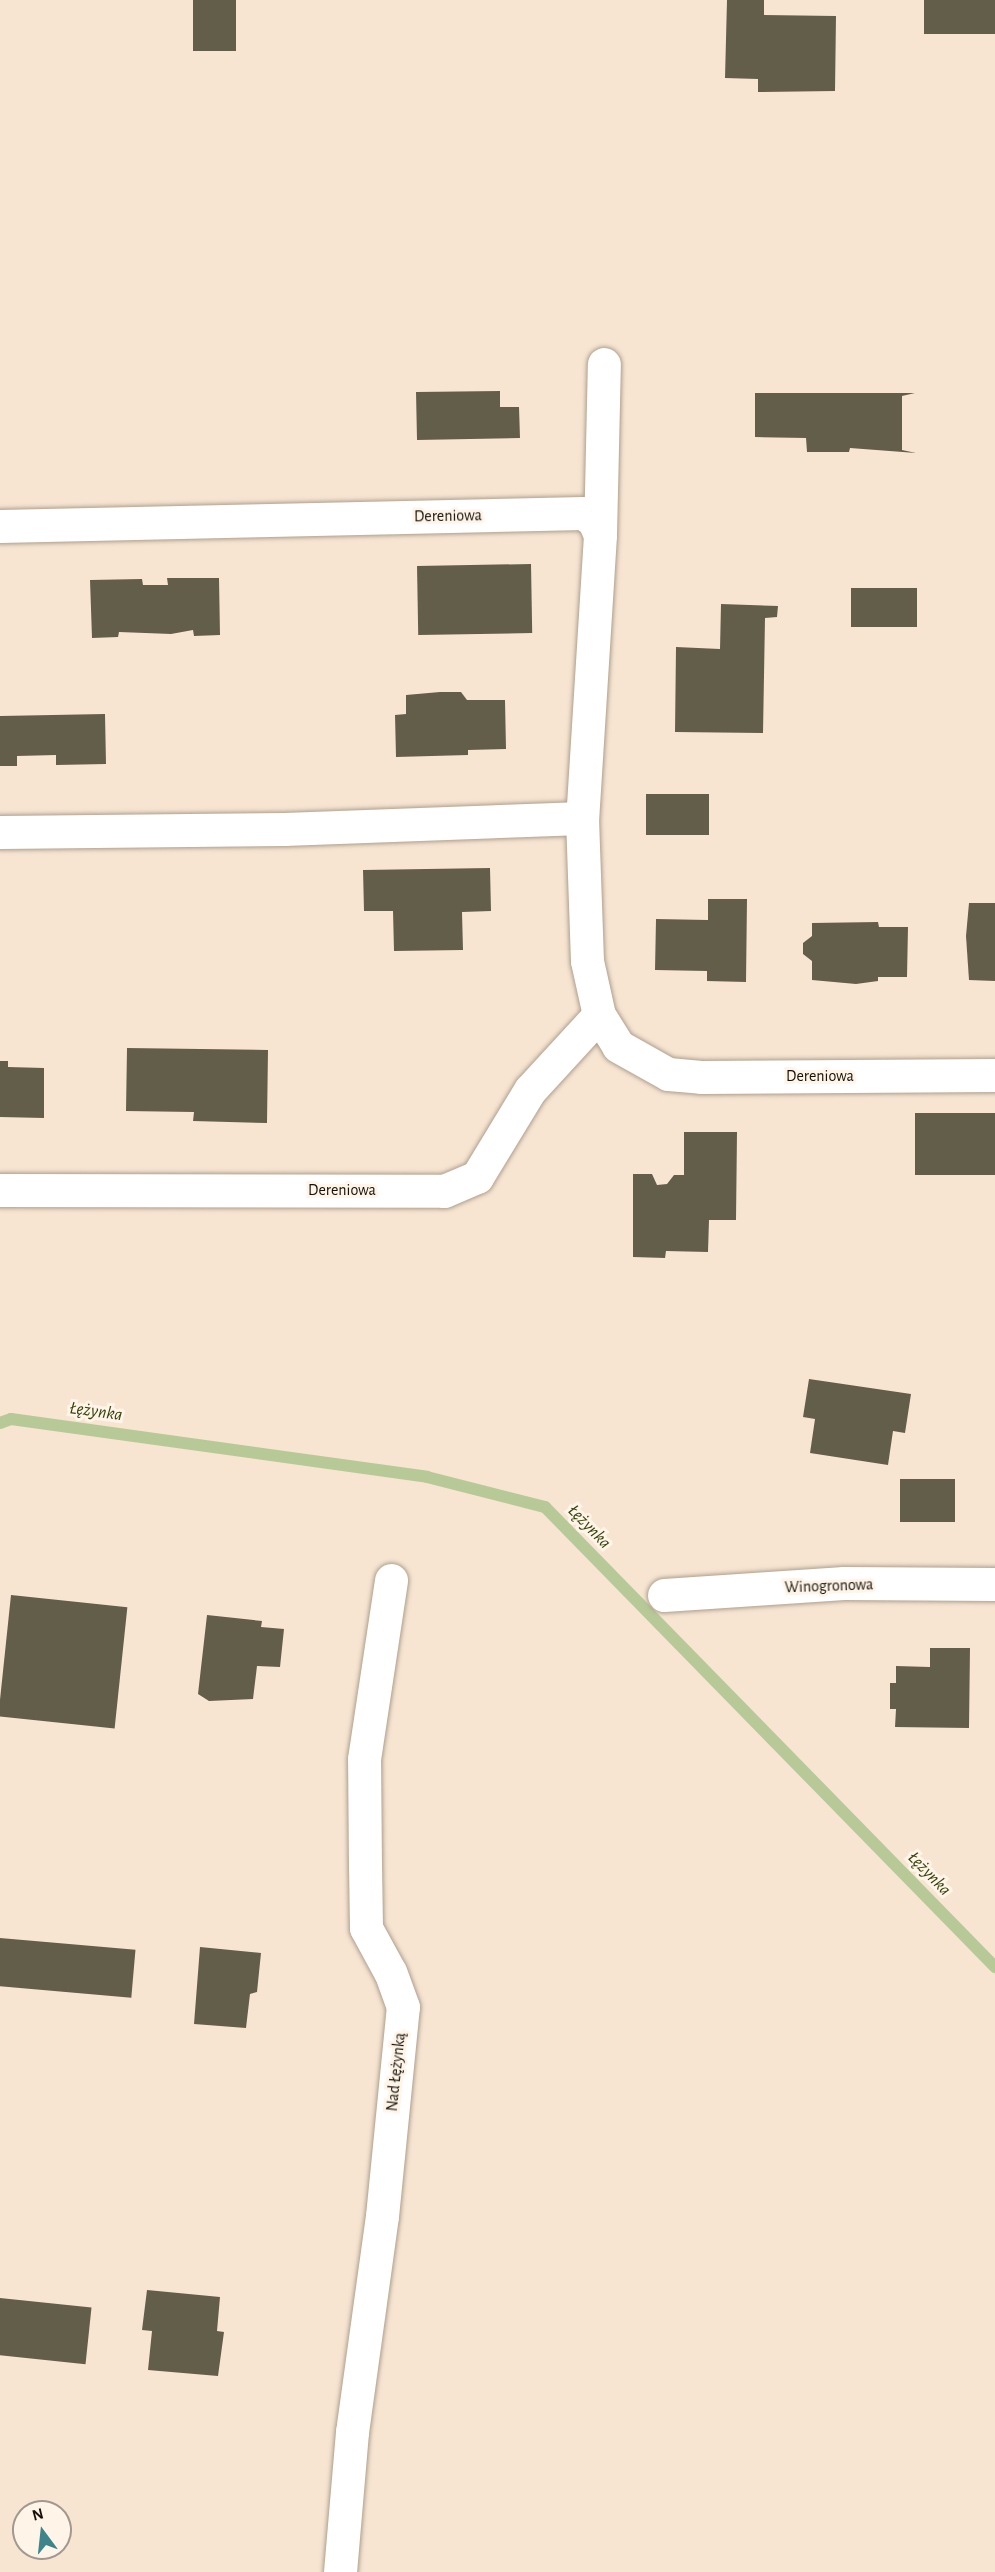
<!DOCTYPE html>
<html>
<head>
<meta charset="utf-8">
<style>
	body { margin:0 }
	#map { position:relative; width:995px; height:2572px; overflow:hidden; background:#f7e5d2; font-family:"Alegreya Sans",sans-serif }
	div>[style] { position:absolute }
	.stream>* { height:12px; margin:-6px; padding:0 6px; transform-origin:6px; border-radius:6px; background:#b8c998 }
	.building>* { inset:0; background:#635e4a; transform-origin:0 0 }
	.roads { filter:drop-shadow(0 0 2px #af9f8d) drop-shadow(0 0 2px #af9f8d) }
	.minor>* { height:33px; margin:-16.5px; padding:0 16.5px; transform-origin:16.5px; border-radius:16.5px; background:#fff }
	span { translate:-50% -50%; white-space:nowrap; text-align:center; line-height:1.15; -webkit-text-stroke:6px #fef4e8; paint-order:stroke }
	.street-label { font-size:16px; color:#16110a }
	.water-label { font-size:18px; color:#35430b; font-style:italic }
	.north { position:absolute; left:12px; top:2500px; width:60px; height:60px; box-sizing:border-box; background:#fef4e8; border:2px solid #a1998f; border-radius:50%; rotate:345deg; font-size:16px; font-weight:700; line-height:24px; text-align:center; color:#16110a }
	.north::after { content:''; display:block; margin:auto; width:21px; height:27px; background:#3d858b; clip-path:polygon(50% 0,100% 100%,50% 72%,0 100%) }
</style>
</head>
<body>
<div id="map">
	<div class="stream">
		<div style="left:0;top:1423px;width:12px;rotate:-20deg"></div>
		<div style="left:11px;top:1419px;width:420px;rotate:7.9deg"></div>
		<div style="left:427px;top:1477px;width:122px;rotate:14.3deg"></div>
		<div style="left:545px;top:1507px;width:644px;rotate:45.63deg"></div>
	</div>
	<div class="building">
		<div style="left:193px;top:0;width:43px;height:51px"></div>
		<div style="clip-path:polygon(727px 0,764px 0,764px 15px,836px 16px,835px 91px,758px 92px,758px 79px,725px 78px)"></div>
		<div style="left:924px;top:0;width:71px;height:34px"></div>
		<div style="clip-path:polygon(500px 391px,500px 407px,519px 407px,520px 438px,417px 440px,416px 392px)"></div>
		<div style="clip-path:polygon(755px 393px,915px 393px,902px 396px,902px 450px,916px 453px,850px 448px,849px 452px,807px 452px,806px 438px,755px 437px)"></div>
		<div style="left:531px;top:564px;width:69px;height:114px;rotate:89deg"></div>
		<div style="clip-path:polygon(167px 578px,219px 578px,220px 635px,194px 636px,193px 630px,171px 634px,119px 632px,118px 637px,92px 638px,90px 580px,142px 579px,143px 585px,168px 585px)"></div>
		<div style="left:851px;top:588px;width:66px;height:39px"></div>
		<div style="clip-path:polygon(721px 604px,778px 606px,777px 617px,765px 618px,763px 733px,675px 732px,676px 647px,720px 649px)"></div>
		<div style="clip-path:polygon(440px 692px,461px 692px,467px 700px,505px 700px,506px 749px,468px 750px,468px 755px,396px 757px,395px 715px,406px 714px,406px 695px)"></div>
		<div style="clip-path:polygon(105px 714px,106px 764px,56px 765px,56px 755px,17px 756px,17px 766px,0 766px,0 716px)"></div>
		<div style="left:646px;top:794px;width:63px;height:41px"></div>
		<div style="clip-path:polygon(490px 868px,491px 911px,462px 912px,463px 950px,394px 951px,393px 911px,364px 911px,363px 870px)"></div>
		<div style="clip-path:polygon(708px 899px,747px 899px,746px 982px,707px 981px,707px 971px,655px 970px,656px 919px,708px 920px)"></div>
		<div style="clip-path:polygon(969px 903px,995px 903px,995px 981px,969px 980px,966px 936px)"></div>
		<div style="clip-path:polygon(878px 922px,879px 927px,908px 927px,907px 977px,878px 977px,878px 981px,856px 984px,812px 980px,812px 961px,803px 954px,803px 943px,812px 936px,812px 923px)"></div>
		<div style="clip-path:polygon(127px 1048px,268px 1050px,267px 1123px,193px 1121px,194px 1112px,126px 1111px)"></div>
		<div style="clip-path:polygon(0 1061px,8px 1061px,8px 1067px,44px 1068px,44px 1118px,0 1117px)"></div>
		<div style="left:915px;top:1113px;width:80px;height:62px"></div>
		<div style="clip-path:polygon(684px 1132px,737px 1132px,736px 1220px,709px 1220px,708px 1252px,666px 1251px,665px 1258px,633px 1257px,633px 1174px,652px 1174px,657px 1185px,667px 1184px,674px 1175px,684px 1175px)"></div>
		<div style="clip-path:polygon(809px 1379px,911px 1394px,905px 1433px,893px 1431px,888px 1465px,810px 1453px,815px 1419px,803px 1417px)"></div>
		<div style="left:900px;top:1479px;width:55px;height:43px"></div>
		<div style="left:11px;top:1595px;width:117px;height:122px;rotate:6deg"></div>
		<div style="clip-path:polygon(207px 1615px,262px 1621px,261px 1627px,284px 1629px,280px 1667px,257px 1666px,253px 1699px,209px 1701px,198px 1694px)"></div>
		<div style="clip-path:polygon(930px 1648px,970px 1648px,969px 1728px,895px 1727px,896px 1709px,890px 1709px,890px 1683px,896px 1683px,896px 1666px,930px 1667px)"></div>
		<div style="left:0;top:1938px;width:136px;height:48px;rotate:5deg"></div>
		<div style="clip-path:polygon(200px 1947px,261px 1953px,257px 1992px,250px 1994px,246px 2028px,194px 2024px)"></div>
		<div style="clip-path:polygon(147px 2290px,220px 2297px,217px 2331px,224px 2332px,218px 2376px,148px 2370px,152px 2331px,142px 2330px)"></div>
		<div style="left:0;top:2298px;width:92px;height:57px;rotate:6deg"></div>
	</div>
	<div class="roads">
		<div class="minor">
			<div style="left:0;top:526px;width:583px;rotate:-1.28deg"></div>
			<div style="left:583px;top:513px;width:14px;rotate:36deg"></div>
			<div style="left:594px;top:521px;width:15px;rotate:67deg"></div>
			<div style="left:600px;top:535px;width:284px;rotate:93.6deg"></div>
			<div style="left:582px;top:818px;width:143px;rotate:88deg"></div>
			<div style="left:587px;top:961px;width:55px;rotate:77.5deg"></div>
			<div style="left:599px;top:1015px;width:36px;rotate:58deg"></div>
			<div style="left:618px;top:1046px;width:57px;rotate:29.2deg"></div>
			<div style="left:668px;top:1074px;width:33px;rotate:5deg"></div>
			<div style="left:701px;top:1077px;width:294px;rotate:-0.4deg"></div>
			<div style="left:600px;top:535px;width:171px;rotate:-88.7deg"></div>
			<div style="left:0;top:832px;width:284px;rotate:-0.6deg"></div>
			<div style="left:284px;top:829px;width:298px;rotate:-2.1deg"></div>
			<div style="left:0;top:1190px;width:444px;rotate:0.1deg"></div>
			<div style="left:444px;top:1191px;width:36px;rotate:-23deg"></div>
			<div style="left:477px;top:1177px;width:102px;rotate:-58.7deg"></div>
			<div style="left:530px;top:1090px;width:102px;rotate:-47.4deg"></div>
			<div style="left:664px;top:1595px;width:180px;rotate:-3.8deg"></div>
			<div style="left:844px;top:1583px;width:151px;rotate:0.4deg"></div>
			<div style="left:340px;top:2572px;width:141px;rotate:-85.1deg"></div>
			<div style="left:352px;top:2432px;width:218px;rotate:-82.1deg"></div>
			<div style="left:382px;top:2216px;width:210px;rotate:-84.3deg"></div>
			<div style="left:403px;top:2007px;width:37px;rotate:-110deg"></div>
			<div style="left:390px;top:1972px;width:50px;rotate:-118.6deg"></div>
			<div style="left:366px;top:1928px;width:61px;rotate:-90.9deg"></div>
			<div style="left:365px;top:1867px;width:108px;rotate:-90.5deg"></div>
			<div style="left:364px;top:1759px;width:181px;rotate:-81.4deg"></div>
		</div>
	</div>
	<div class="street-label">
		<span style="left:448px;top:516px;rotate:-1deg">Dereniowa</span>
		<span style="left:820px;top:1076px">Dereniowa</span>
		<span style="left:342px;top:1190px">Dereniowa</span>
		<span style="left:829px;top:1586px;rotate:-2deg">Winogronowa</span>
		<span style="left:396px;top:2072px;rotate:-84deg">Nad Łężynką</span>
	</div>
	<div class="water-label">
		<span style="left:96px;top:1412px;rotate:8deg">Łężynka</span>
		<span style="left:589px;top:1527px;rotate:46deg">Łężynka</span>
		<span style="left:929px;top:1874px;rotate:46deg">Łężynka</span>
	</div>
	<div class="north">N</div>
</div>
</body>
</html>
